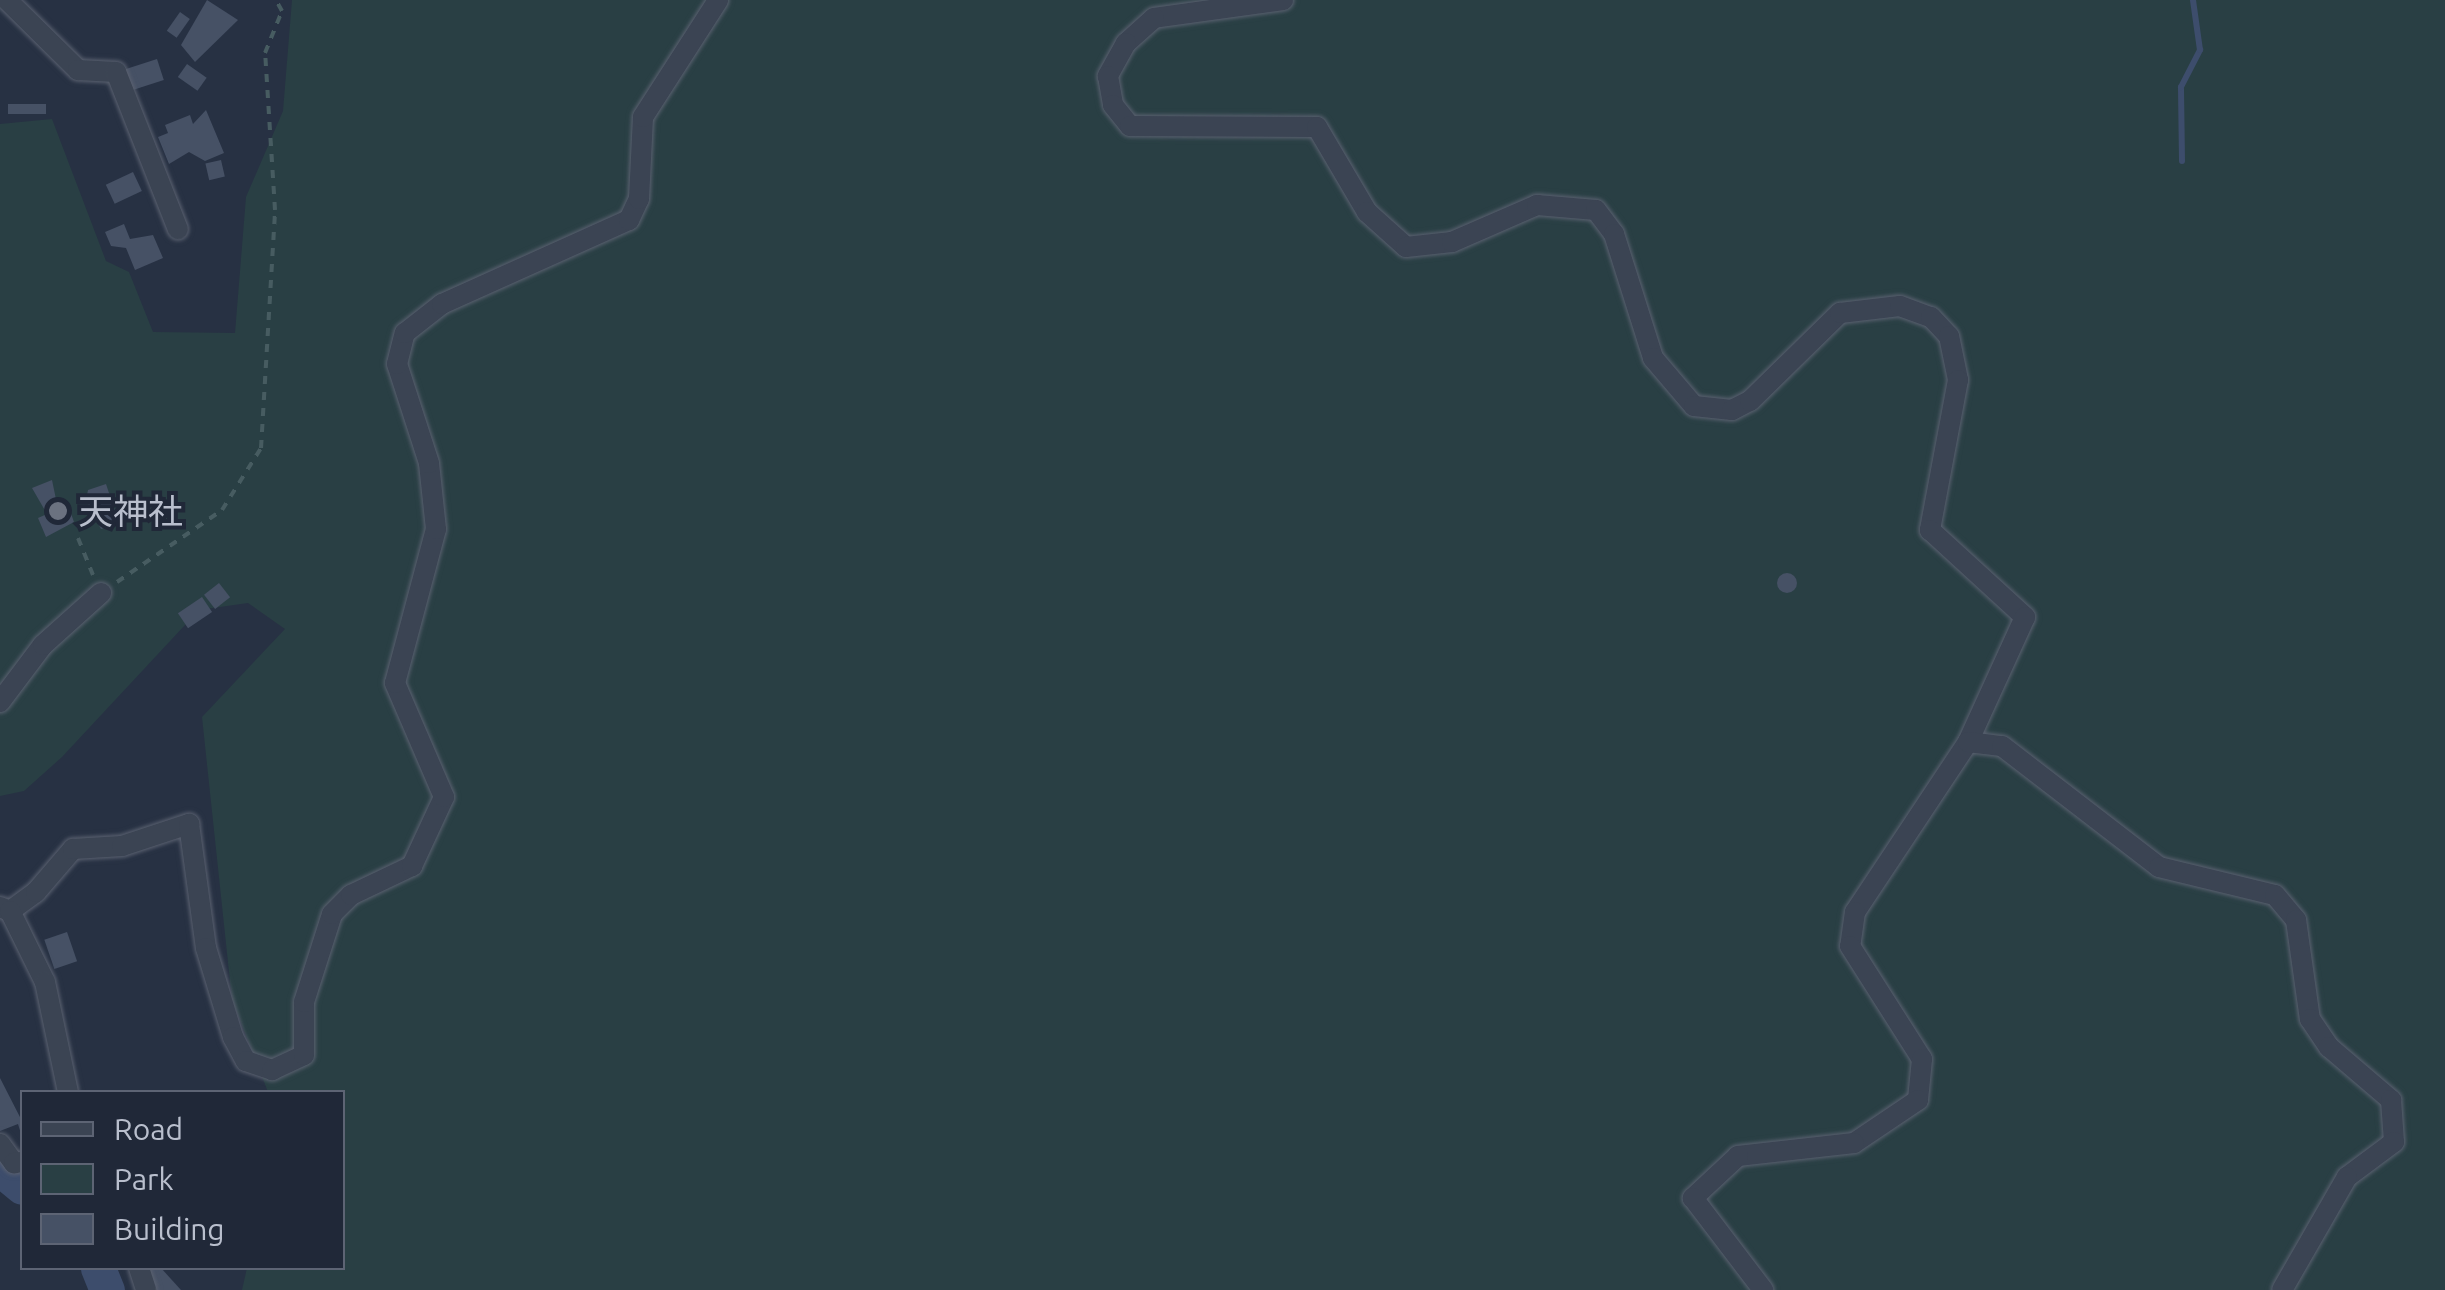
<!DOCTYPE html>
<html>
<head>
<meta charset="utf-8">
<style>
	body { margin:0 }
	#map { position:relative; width:2445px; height:1290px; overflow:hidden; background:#273143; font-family:Ubuntu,"Noto Sans JP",sans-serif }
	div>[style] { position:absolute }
	.green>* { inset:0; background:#293f44 }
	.stream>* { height:6px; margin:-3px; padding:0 3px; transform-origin:3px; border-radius:3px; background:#3d4d6c }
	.river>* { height:35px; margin:-17.5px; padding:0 17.5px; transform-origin:17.5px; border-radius:17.5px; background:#3d4d6c }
	.building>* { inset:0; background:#465165; transform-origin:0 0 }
	.round { border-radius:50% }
	.path>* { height:4px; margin-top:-2px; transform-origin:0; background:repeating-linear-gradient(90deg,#475c61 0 8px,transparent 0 16px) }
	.roads { filter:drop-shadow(0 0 2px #5a6170) drop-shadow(0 0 2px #5a6170) }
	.minor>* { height:20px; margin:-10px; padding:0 10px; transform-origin:10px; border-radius:10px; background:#3b4453 }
	.dots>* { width:28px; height:28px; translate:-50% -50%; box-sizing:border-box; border:5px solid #202838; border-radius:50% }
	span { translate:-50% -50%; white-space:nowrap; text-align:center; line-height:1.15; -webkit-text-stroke:8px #202838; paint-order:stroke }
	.poi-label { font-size:35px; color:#b9bfcd }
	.left { translate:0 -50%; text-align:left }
	.legend { position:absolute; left:20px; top:1090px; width:325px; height:180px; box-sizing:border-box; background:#202838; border:2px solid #5d6474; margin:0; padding:12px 18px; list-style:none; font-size:30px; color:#b9bfcd }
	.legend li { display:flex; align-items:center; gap:20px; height:50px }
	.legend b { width:50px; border:2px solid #5d6474 }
</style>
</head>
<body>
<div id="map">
	<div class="green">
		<div style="clip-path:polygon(292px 0,2445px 0,2445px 1290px,242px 1290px,247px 1268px,342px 1268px,342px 1092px,268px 1092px,232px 1000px,202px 717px,285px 629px,248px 603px,199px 610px,62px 757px,24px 791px,0 796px,0 124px,52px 119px,106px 261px,129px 272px,153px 332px,235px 333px,246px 197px,283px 111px)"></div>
	</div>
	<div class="stream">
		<div style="left:2182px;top:161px;width:74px;rotate:-90.8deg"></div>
		<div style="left:2181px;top:87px;width:42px;rotate:-62.8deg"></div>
		<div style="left:2200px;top:50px;width:50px;rotate:-98deg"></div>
	</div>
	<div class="river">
		<div style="left:0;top:1169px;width:28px;rotate:39deg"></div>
		<div style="left:98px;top:1268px;width:24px;rotate:68deg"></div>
	</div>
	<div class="building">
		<div style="clip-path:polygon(207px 0,238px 20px,195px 62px,181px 45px)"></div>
		<div style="left:180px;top:12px;width:12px;height:23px;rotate:35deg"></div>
		<div style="left:157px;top:59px;width:22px;height:35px;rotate:72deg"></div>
		<div style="left:187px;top:64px;width:24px;height:16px;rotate:35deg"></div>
		<div style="left:46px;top:104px;width:10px;height:38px;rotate:90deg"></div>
		<div style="clip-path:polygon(206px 110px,224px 153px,205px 161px,189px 152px,169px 164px,158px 137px,168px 133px,165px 125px,190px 115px,193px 124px)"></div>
		<div style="left:221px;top:160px;width:17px;height:16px;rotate:77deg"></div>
		<div style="left:133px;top:172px;width:21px;height:30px;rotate:65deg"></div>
		<div style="clip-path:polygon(124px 224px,130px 239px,153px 235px,163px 258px,135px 270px,126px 248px,111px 246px,105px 232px)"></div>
		<div style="clip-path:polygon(52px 480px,58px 509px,68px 505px,74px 522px,46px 537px,38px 518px,47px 514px,32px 488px)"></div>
		<div style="clip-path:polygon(106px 484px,119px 523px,101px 529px,86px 500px,88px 490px)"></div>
		<div class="round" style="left:1777px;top:573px;width:20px;height:20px"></div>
		<div style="left:219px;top:583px;width:18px;height:19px;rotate:52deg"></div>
		<div style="left:202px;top:597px;width:18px;height:29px;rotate:56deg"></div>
		<div style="left:67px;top:932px;width:31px;height:24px;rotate:71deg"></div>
		<div style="clip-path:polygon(0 1078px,22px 1121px,22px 1137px,18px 1124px,0 1131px)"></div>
		<div style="clip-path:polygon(145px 1268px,161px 1268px,181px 1290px,150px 1290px)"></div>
	</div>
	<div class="path">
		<div style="left:78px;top:538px;width:40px;rotate:68deg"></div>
		<div style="left:117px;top:582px;width:127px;rotate:-34.4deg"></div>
		<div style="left:222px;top:510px;width:73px;rotate:-57.8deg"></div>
		<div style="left:261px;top:448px;width:238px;rotate:-86.6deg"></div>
		<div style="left:275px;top:210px;width:157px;rotate:-93.6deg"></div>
		<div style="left:265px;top:53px;width:45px;rotate:-68deg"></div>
		<div style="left:282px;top:11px;width:13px;rotate:-119deg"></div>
	</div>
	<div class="roads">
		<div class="minor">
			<div style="left:7px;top:0;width:100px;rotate:44.6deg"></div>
			<div style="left:78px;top:70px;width:38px;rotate:3deg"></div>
			<div style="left:116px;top:72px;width:169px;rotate:68.5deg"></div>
			<div style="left:1283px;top:0;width:130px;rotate:172.1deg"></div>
			<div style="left:1154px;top:18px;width:38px;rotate:138deg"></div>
			<div style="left:1126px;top:43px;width:38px;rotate:119deg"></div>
			<div style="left:1108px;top:76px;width:29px;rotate:80deg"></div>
			<div style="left:1113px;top:105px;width:27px;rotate:51deg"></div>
			<div style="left:1130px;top:126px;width:187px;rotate:0.3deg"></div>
			<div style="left:1317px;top:127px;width:99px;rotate:59.5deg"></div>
			<div style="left:1367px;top:212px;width:52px;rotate:41.9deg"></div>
			<div style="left:1406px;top:247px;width:46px;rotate:-6.2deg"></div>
			<div style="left:1452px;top:242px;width:93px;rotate:-23.5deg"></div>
			<div style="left:1537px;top:205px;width:59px;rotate:4.8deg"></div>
			<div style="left:1596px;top:210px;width:30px;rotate:53deg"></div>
			<div style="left:1614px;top:234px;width:130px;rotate:72.5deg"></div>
			<div style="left:1653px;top:358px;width:63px;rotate:49.5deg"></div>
			<div style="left:1694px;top:406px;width:38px;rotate:6deg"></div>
			<div style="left:1732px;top:410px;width:20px;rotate:-27deg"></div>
			<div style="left:1750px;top:401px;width:126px;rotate:-44.4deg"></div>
			<div style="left:1840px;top:313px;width:60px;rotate:-6.7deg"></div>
			<div style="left:1900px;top:306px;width:33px;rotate:20deg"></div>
			<div style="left:1931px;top:317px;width:26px;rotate:47deg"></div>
			<div style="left:1949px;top:336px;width:45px;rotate:78.4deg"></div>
			<div style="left:1958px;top:380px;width:153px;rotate:100.6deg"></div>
			<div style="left:1930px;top:530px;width:129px;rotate:42.5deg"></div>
			<div style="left:2025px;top:617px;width:137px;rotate:114.5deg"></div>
			<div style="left:1968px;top:742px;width:204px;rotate:123.6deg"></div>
			<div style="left:1855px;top:912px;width:34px;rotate:98deg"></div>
			<div style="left:1850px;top:946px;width:134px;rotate:57.5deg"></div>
			<div style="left:1922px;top:1059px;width:41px;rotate:95.6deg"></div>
			<div style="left:1918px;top:1100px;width:77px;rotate:146.1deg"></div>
			<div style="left:1854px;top:1143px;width:117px;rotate:173.6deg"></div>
			<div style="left:1738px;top:1156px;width:62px;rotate:137deg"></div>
			<div style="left:1693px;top:1198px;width:116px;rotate:52.7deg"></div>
			<div style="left:0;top:702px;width:71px;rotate:-53deg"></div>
			<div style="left:43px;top:645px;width:78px;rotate:-41.9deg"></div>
			<div style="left:1968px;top:742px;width:34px;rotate:7deg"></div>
			<div style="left:2002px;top:746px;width:198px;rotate:37.6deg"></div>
			<div style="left:2159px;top:867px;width:119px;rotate:13.6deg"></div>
			<div style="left:2275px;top:895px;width:33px;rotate:50deg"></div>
			<div style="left:2296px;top:920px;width:100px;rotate:82deg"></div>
			<div style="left:2310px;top:1019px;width:34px;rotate:56deg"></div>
			<div style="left:2329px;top:1047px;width:82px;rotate:40.5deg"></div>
			<div style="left:2391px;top:1100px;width:42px;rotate:85.9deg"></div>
			<div style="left:2394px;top:1142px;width:59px;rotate:143.3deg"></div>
			<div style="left:2347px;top:1177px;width:130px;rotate:119.9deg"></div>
			<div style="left:0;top:907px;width:11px;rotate:22deg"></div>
			<div style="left:10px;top:911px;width:32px;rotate:-36deg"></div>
			<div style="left:36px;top:892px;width:57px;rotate:-49.3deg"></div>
			<div style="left:73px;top:849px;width:49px;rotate:-3.5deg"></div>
			<div style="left:122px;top:846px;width:71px;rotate:-18.2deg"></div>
			<div style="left:189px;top:824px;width:125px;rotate:82.2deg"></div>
			<div style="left:206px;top:948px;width:93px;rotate:73.1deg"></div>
			<div style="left:233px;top:1037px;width:27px;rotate:62deg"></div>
			<div style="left:246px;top:1061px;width:28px;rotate:19deg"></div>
			<div style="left:272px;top:1070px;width:35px;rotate:-25deg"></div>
			<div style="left:304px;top:1055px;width:53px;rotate:-90deg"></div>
			<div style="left:304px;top:1002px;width:92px;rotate:-72.3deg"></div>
			<div style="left:332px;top:914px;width:27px;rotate:-45deg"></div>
			<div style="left:351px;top:895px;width:68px;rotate:-25.4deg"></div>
			<div style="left:412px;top:866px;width:76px;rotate:-65.1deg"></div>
			<div style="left:444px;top:797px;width:124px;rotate:-113.3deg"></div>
			<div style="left:395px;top:683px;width:159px;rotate:-75.1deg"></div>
			<div style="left:436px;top:529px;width:66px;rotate:-96.1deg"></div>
			<div style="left:429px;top:463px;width:104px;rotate:-107.9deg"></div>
			<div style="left:397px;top:364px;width:32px;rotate:-76deg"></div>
			<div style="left:405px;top:333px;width:47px;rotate:-38.1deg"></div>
			<div style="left:442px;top:304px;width:205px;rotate:-24.2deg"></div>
			<div style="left:629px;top:220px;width:23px;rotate:-65deg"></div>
			<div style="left:639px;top:199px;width:82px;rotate:-87.2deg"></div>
			<div style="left:643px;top:117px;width:139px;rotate:-57.3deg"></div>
			<div style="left:10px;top:911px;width:79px;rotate:63.8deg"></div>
			<div style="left:45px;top:982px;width:112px;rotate:78.2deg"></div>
			<div style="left:0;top:1144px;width:24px;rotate:54deg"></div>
			<div style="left:14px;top:1163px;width:8px;rotate:-7deg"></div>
			<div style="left:139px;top:1268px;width:23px;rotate:72deg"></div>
		</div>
	</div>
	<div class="dots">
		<div style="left:58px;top:511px;background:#6b7280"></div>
	</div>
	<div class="poi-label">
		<span class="left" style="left:78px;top:511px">天神社</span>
	</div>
	<ul class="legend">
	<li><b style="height:12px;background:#3b4453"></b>Road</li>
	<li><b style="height:28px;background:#293f44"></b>Park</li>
	<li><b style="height:28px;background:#465165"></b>Building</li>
	</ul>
</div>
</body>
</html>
